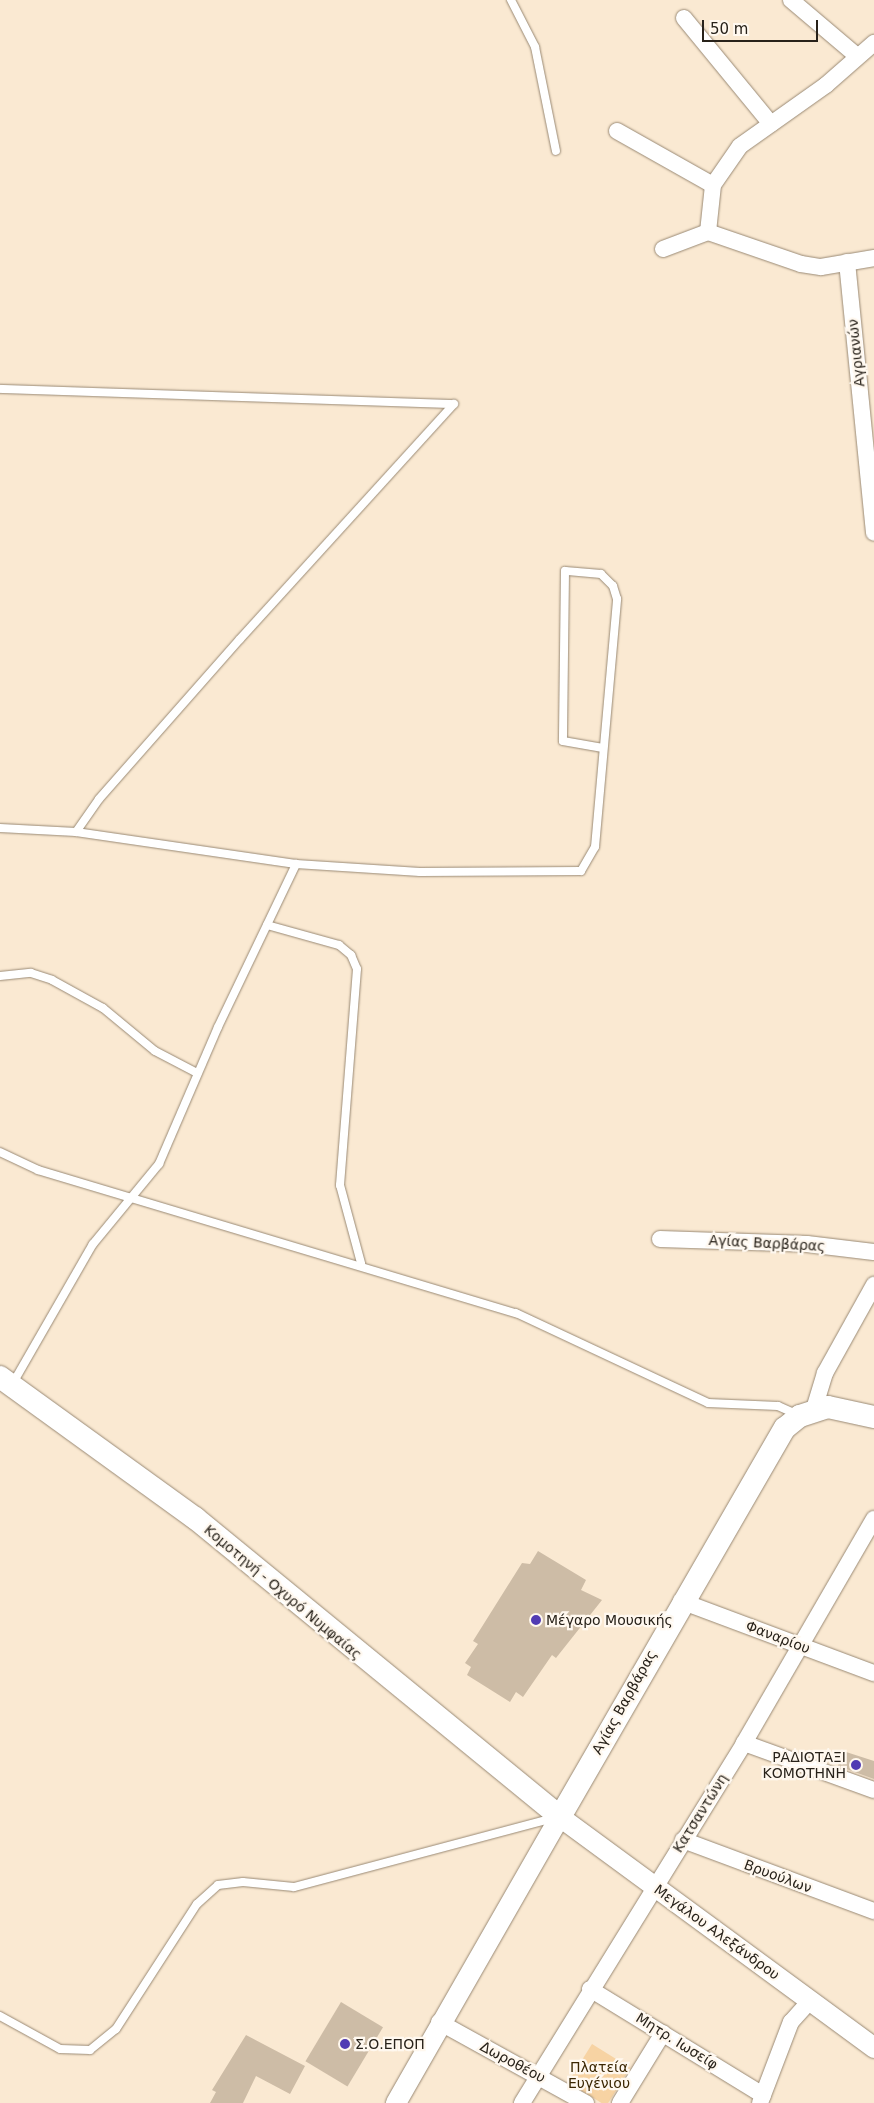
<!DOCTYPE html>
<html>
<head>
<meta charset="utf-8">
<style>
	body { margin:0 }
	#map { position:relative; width:874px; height:2103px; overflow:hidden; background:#fae9d2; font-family:"DejaVu Sans",sans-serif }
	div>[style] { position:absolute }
	.green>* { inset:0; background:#f7d3a3; transform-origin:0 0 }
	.building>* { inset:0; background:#cdbca6; transform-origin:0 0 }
	.roads { filter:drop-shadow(0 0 1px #998974) drop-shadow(0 0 1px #998974) }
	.service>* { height:8px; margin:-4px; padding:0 4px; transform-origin:4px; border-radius:4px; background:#fff }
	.minor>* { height:16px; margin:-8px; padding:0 8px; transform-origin:8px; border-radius:8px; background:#fff }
	.tertiary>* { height:20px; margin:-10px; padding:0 10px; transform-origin:10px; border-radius:10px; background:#fff }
	.secondary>* { height:22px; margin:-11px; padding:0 11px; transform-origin:11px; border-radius:11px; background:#fff }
	.dots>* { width:14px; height:14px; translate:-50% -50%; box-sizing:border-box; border:2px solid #fff8ef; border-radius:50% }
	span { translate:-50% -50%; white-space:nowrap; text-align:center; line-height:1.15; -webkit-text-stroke:4.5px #fff8ef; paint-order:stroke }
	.street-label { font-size:14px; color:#28221a }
	.poi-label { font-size:14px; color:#28221a }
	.left { translate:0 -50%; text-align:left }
	.right { translate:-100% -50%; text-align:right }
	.park-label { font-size:14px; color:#3b2602 }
	.scale { position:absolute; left:702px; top:20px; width:116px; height:22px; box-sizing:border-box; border:2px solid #28221a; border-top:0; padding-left:6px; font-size:15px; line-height:18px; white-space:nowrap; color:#28221a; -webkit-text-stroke:4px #fff8ef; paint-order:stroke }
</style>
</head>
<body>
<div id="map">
	<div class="green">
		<div style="left:592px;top:2044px;width:45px;height:45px;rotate:32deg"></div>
	</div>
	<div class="building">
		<div style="clip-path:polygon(538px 1551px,586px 1580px,581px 1590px,602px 1600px,556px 1658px,552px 1655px,523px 1697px,516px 1692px,510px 1702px,467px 1675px,471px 1667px,465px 1663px,478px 1644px,473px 1641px,522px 1563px,530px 1564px)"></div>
		<div style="clip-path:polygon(843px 1751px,874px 1761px,874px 1779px,838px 1766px)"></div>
		<div style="left:341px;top:2002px;width:49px;height:69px;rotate:31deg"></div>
		<div style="clip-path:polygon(246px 2035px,305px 2066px,290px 2094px,256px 2076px,243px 2103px,210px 2103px,216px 2092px,212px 2090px)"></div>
	</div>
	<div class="roads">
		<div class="service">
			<div style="left:511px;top:0;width:53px;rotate:62.9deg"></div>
			<div style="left:535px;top:47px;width:106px;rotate:78.6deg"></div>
			<div style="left:0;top:389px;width:454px;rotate:1.9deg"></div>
			<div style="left:0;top:828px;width:76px;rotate:3deg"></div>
			<div style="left:76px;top:832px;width:222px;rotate:8.3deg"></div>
			<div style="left:296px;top:864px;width:124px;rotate:3.7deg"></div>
			<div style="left:420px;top:872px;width:161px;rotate:-0.4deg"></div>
			<div style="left:581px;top:871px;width:28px;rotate:-60deg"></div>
			<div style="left:595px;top:847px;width:249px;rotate:-84.9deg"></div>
			<div style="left:617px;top:599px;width:14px;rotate:-107deg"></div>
			<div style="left:613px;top:586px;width:17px;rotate:-135deg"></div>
			<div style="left:601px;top:574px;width:36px;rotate:-175deg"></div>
			<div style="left:565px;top:571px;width:170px;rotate:90.7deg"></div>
			<div style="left:563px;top:741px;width:39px;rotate:10deg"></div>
			<div style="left:76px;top:832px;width:40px;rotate:-55.1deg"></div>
			<div style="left:99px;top:799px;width:213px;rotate:-48.6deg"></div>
			<div style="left:240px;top:639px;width:318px;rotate:-47.7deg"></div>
			<div style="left:267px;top:925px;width:75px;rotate:15.5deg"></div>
			<div style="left:339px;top:945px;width:16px;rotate:40deg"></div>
			<div style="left:351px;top:955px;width:15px;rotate:67deg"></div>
			<div style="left:357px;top:969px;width:217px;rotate:94.5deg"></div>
			<div style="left:340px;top:1185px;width:81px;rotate:74.9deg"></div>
			<div style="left:0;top:976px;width:31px;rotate:-6deg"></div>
			<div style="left:31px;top:973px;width:22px;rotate:18deg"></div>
			<div style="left:52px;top:980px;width:58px;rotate:28.8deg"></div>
			<div style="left:103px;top:1008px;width:67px;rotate:39.6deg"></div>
			<div style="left:155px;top:1051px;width:47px;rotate:27.6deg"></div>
			<div style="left:0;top:1152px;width:42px;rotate:25.3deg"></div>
			<div style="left:38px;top:1170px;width:499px;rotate:16.7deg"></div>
			<div style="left:516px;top:1313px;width:212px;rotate:25.1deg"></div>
			<div style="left:708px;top:1403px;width:70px;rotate:2.5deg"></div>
			<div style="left:778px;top:1406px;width:22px;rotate:24deg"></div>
			<div style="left:13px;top:1383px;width:160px;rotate:-60.1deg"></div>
			<div style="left:93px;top:1244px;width:104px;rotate:-50.5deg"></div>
			<div style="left:159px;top:1164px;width:149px;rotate:-66.7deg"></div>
			<div style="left:218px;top:1027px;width:181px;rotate:-64.4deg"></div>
			<div style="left:0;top:2016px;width:68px;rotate:28.8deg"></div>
			<div style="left:60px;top:2049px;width:30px;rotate:2deg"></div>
			<div style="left:90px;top:2050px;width:33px;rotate:-39deg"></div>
			<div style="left:116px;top:2029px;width:149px;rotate:-57.1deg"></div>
			<div style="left:197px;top:1904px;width:28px;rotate:-42deg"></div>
			<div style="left:218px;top:1885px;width:25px;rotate:-7deg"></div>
			<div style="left:243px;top:1882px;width:51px;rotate:5.6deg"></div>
			<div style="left:294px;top:1887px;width:268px;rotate:-14.9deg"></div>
		</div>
		<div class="minor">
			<div style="left:791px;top:0;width:87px;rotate:40.3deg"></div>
			<div style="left:684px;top:18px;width:137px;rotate:50.6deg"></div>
			<div style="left:617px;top:131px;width:110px;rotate:29.4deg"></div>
			<div style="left:708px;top:232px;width:47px;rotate:-83.9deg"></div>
			<div style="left:713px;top:185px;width:47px;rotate:-55.3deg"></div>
			<div style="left:740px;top:146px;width:105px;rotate:-35.3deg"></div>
			<div style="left:826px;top:85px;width:64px;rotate:-41.2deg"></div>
			<div style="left:708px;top:232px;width:98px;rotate:19deg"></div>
			<div style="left:801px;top:264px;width:20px;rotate:9deg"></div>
			<div style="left:821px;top:267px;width:54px;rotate:-9.6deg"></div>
			<div style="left:663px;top:249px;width:48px;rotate:-20.7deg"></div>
			<div style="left:847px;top:262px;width:272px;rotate:84.3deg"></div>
			<div style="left:660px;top:1239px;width:147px;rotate:1.9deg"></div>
			<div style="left:807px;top:1244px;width:67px;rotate:6.8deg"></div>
			<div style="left:814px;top:1409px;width:38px;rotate:-73deg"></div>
			<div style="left:825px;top:1373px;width:101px;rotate:-60.9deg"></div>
			<div style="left:681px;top:1601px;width:206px;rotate:20.5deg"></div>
			<div style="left:744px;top:1743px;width:138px;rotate:19.9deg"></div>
			<div style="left:683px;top:1840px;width:204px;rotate:20.4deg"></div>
			<div style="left:590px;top:1989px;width:203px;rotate:31.5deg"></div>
			<div style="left:439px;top:2022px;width:168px;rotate:28.9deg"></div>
			<div style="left:522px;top:2103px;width:423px;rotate:-58.3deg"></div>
			<div style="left:744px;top:1743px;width:259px;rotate:-59.9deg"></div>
			<div style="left:620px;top:2103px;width:82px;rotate:-58.4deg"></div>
			<div style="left:760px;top:2103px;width:87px;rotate:-69.1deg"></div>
			<div style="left:791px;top:2022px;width:30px;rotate:-48deg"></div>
		</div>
		<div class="tertiary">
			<div style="left:396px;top:2103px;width:330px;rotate:-60.2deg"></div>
			<div style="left:560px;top:1817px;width:390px;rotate:36.3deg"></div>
		</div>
		<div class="secondary">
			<div style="left:0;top:1377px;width:241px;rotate:35.9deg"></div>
			<div style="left:195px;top:1518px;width:472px;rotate:39.3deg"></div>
			<div style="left:560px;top:1817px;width:449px;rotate:-60deg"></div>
			<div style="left:785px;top:1428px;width:19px;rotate:-39deg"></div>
			<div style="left:800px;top:1416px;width:29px;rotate:-18deg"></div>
			<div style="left:828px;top:1407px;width:47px;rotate:12.3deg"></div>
		</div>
	</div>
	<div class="dots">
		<div style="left:536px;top:1620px;background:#513bb3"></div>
		<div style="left:856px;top:1765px;background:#513bb3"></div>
		<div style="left:345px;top:2044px;background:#513bb3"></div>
	</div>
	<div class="street-label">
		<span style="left:856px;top:353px;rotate:-96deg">Αγριανών</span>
		<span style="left:767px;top:1243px;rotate:3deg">Αγίας Βαρβάρας</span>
		<span style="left:283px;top:1592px;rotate:40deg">Κομοτηνή - Οχυρό Νυμφαίας</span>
		<span style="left:778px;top:1637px;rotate:21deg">Φαναρίου</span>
		<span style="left:624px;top:1702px;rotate:-61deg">Αγίας Βαρβάρας</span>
		<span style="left:700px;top:1813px;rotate:-58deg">Κατσαντώνη</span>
		<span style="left:778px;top:1876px;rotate:20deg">Βρυούλων</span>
		<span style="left:717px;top:1932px;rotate:36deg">Μεγάλου Αλεξάνδρου</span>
		<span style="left:677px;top:2041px;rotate:32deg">Μητρ. Ιωσείφ</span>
		<span style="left:513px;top:2062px;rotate:28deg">Δωροθέου</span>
	</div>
	<div class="poi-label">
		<span class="left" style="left:546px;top:1620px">Μέγαρο Μουσικής</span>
		<span class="right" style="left:846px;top:1765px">ΡΑΔΙΟΤΑΞΙ<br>ΚΟΜΟΤΗΝΗ</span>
		<span class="left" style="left:355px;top:2044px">Σ.Ο.ΕΠΟΠ</span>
	</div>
	<div class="park-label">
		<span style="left:599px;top:2075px">Πλατεία<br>Ευγένιου</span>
	</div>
	<div class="scale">50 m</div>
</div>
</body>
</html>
